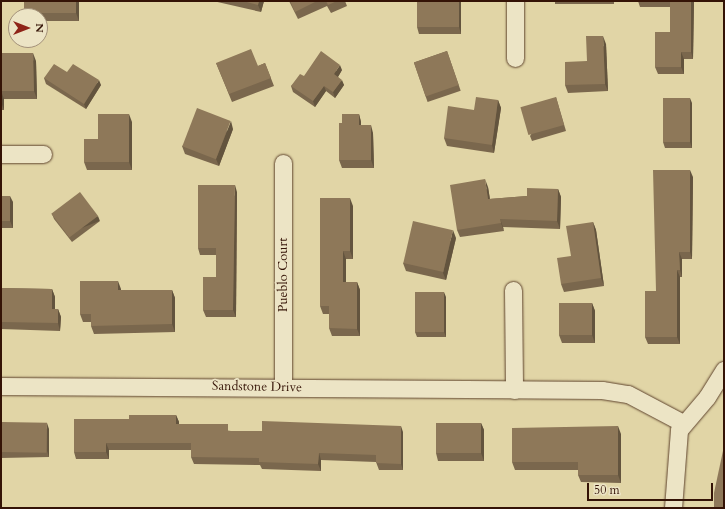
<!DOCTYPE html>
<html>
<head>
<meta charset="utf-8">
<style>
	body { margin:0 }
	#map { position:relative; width:725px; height:509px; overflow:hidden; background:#e1d5a6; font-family:Cardo,serif }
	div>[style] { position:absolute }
	.roads { filter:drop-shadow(0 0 1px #5f442e) drop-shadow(0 0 1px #5f442e) }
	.minor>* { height:17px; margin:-8.5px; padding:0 8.5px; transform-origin:8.5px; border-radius:8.5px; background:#ece4c5 }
	.wall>* { inset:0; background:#7a674d; transform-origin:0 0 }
	.shaded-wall>* { inset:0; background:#63543e; transform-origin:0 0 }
	.building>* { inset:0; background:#8e7859; transform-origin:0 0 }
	span { translate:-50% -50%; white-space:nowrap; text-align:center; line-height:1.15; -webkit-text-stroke:3.5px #ece4c5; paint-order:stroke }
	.street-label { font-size:13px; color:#341306 }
	.frame { position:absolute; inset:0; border:2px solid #341306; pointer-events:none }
	.north { position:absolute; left:8px; top:8px; width:40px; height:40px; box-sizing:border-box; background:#ece4c5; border:1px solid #a29079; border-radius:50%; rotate:90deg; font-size:11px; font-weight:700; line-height:16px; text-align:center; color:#341306 }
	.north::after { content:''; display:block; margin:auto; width:14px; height:18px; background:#8f2418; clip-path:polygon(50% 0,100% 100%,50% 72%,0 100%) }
	.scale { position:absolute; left:587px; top:483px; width:126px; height:18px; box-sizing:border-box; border:2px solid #341306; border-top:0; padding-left:5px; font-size:12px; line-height:14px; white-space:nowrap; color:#341306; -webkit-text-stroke:3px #ece4c5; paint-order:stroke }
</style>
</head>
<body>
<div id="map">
	<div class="roads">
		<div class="minor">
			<div style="left:515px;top:1px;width:57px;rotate:90deg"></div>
			<div style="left:1px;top:154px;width:42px"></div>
			<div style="left:283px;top:163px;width:224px;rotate:90deg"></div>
			<div style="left:513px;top:290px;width:100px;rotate:89.4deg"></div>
			<div style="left:1px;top:386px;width:601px;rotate:0.38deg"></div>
			<div style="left:602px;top:390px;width:26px;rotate:9deg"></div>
			<div style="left:628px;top:394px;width:62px;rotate:27.8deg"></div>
			<div style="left:673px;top:508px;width:78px;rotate:-85.6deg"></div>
			<div style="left:679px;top:430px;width:43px;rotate:-49.7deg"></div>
			<div style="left:707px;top:397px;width:32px;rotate:-58deg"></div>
		</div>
	</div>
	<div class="wall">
		<div style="clip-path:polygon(79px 1px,79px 21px,40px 21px,40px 16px,25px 16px,24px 13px)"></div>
		<div style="clip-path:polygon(213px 1px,264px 1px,261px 12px)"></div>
		<div style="clip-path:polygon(289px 1px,345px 1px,347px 6px,331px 13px,327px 6px,298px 19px)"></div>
		<div style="clip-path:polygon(417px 1px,461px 1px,461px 34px,419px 34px,417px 27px)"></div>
		<div style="left:555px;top:1px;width:59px;height:3px"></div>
		<div style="clip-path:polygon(638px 1px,694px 1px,693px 59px,684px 59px,684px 74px,658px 74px,655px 67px,670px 32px,670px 7px,640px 7px)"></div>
		<div style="clip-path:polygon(606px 44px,608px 91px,568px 93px,565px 85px,587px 61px)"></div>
		<div style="left:447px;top:51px;width:42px;height:35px;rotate:71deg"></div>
		<div style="clip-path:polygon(1px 53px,36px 61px,37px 99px,4px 99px,4px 110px,1px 110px)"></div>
		<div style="clip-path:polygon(216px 63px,258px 66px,265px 63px,274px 86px,232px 102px)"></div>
		<div style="clip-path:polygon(342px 70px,338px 77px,344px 85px,335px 98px,326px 91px,315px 107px,293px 92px,291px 86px,304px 76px)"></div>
		<div style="clip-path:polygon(67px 72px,101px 85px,86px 109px,46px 84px,44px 78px)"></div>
		<div style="clip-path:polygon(556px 97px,566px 131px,532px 141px,530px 136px)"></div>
		<div style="clip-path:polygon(498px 100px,501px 108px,494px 153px,447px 146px,444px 138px,474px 110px)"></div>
		<div style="clip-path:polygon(692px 103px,692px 148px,665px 148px,663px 142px)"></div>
		<div style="clip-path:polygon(359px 114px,361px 122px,361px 125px,373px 133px,374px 168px,342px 168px,339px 160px,342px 123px)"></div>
		<div style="clip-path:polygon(132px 122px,132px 170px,87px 170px,84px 162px,98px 139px)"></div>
		<div style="clip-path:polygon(233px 129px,219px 166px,185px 154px,182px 146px)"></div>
		<div style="clip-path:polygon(693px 177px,692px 259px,682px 259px,682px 277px,680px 277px,680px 344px,648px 344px,645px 337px,656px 291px)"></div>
		<div style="clip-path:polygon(488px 187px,490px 199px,527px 196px,558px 189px,561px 197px,560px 229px,503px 227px,504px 231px,460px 237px,457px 230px)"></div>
		<div style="clip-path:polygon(237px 192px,236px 317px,206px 317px,203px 310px,216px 277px,216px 255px,200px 255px,198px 248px)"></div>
		<div style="clip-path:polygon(1px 196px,13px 202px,13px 228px,1px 228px)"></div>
		<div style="clip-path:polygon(353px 206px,353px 259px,346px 259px,346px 282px,357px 282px,360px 290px,360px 336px,332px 336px,329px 328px,329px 314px,323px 314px,320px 306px)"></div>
		<div style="clip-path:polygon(52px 214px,100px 221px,72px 242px,54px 219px)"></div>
		<div style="clip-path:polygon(593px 222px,596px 230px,604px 286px,564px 292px,561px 284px)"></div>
		<div style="clip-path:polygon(456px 238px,446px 280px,406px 271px,403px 263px)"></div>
		<div style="clip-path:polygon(1px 288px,52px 289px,55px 297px,55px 309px,58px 309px,61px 317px,60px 331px,1px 329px)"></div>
		<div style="clip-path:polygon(121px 289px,121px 290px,172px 290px,175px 298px,175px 332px,94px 334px,91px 326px,91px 322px,83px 322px,80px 314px)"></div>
		<div style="clip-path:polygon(446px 297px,446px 337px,417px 337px,415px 332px)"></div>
		<div style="clip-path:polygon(592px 303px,595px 311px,595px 343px,562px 343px,559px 335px)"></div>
		<div style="clip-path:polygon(176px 415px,179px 422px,179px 424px,231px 431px,403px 432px,403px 470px,379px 470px,376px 462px,321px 460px,321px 471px,262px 469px,260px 465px,194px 464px,191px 457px,191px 450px,109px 450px,109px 459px,76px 459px,74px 452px,129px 419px)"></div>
		<div style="clip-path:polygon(1px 422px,49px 429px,49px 457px,1px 458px)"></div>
		<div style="clip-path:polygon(481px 423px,484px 430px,484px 461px,438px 461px,436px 453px)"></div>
		<div style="clip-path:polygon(621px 434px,621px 483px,581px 482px,578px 475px,578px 470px,515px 470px,512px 462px)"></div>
	</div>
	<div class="shaded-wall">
		<div style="clip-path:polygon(76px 1px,79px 1px,79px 21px,76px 13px)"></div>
		<div style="clip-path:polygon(259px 1px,264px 1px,261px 12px,258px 5px)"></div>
		<div style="clip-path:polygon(459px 1px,461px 1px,461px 34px,459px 27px)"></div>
		<div style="clip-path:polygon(691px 1px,694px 1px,693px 59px,691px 52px)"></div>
		<div style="clip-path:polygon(603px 36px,606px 44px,608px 91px,605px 84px)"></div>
		<div style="clip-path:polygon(681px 52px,684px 59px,684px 74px,681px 67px)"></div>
		<div style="clip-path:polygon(33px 53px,36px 61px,37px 99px,34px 91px)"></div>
		<div style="clip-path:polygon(340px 65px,342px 70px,336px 80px,334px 74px)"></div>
		<div style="clip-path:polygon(99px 80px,101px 85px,86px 109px,84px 104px)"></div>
		<div style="clip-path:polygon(342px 80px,344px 85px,335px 98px,333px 92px)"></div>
		<div style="clip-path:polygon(324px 86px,326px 91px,315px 107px,313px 101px)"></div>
		<div style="clip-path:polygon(1px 91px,4px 99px,4px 110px,1px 102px)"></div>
		<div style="clip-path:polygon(690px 98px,692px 103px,692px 148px,690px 142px)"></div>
		<div style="clip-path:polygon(498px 100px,501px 108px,494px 153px,492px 145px)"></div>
		<div style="clip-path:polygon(129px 114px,132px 122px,132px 170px,129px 162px)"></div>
		<div style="clip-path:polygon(359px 114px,361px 122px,361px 133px,359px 125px)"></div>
		<div style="clip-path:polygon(231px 121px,233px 129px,219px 166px,216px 159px)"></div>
		<div style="clip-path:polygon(371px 125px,373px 133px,374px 168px,371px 160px)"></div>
		<div style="clip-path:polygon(690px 170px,693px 177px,692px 259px,690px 252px)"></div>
		<div style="clip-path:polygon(485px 179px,488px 187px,491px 207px,488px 199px)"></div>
		<div style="clip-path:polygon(235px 185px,237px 192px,236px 317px,233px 310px)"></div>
		<div style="clip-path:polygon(558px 189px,561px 197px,560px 229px,557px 221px)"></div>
		<div style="clip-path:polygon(10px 196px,13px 202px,13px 228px,10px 221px)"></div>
		<div style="clip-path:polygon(350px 198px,353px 206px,353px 259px,350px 251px)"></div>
		<div style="left:98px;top:216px;width:5px;height:35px;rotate:68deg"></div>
		<div style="clip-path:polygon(500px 219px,503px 227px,504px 231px,501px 223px)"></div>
		<div style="clip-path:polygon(593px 222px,596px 230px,604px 286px,601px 278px)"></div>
		<div style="clip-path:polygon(453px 230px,456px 238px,446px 280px,443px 273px)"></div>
		<div style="clip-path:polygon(343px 251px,346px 259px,346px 290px,343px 282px)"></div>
		<div style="clip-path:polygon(679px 252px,682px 259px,682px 277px,680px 270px)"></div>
		<div style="clip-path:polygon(677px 270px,680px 277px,680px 344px,677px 337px)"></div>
		<div style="clip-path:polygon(118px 281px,121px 289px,121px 298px,118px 290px)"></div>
		<div style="clip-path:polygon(357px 282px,360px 290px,360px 336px,357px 329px)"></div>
		<div style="clip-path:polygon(52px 289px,55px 297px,55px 317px,52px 309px)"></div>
		<div style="clip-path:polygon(172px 290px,175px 298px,175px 332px,172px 324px)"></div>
		<div style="clip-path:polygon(444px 292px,446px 297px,446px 337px,444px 332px)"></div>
		<div style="clip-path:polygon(592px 303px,595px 311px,595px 343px,592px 335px)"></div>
		<div style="clip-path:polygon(58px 309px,61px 317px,60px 331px,58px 323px)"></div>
		<div style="clip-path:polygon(176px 415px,179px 422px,179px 431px,176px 424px)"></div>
		<div style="clip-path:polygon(47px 423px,49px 429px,49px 457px,47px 451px)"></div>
		<div style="clip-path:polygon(481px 423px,484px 430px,484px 461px,481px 453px)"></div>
		<div style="clip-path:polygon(401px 426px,403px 432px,403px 470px,401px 464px)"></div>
		<div style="clip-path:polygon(618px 426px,621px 434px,621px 483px,618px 475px)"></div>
		<div style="clip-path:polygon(106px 443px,109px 450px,109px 459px,106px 452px)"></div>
		<div style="clip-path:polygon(319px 453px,321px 460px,321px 471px,318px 464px)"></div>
	</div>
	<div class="building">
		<div style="left:24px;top:1px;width:52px;height:12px"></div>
		<div style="clip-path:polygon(243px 1px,259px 1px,258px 5px)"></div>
		<div style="clip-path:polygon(290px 1px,317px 1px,295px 12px)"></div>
		<div style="clip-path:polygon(326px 1px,337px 1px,328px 5px)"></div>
		<div style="left:417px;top:1px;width:42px;height:26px"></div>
		<div style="clip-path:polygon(670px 1px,691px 1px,691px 52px,681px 52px,681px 67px,655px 67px,655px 32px,670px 32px)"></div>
		<div style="clip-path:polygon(586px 36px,603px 36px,605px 84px,565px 85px,565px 62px,587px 61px)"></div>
		<div style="clip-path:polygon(251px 49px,258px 66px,265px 63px,271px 78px,229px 94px,216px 63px)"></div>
		<div style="clip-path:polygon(321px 51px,340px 65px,334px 74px,342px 80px,333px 92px,324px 86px,313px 101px,291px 86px,300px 74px,304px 76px)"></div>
		<div style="left:447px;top:51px;width:36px;height:35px;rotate:71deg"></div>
		<div style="clip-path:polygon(1px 53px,33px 53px,34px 91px,1px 91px,1px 102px)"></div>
		<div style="clip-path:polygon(54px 64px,67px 72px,73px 64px,99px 80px,84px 104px,44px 78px)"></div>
		<div style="clip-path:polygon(476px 97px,498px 100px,492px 145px,444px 138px,448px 106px,474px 110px)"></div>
		<div style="left:556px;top:97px;width:29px;height:37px;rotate:74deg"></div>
		<div style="left:663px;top:98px;width:27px;height:44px"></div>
		<div style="left:197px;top:108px;width:36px;height:41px;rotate:21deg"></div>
		<div style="clip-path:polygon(98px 114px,129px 114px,129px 162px,84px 162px,84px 139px,98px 139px)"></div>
		<div style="clip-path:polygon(342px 114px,359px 114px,359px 125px,371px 125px,371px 160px,339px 160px,339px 123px,342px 123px)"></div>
		<div style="clip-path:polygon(653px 170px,690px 170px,690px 252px,679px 252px,680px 270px,677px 270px,677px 337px,645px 337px,645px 291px,656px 291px)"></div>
		<div style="clip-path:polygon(485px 179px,488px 199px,527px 196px,527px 188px,558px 189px,557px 221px,500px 219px,501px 223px,457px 230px,450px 185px)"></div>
		<div style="clip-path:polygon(198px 185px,235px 185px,233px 310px,203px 310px,203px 277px,216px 277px,216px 248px,198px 248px)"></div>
		<div style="left:80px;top:192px;width:30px;height:36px;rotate:53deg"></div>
		<div style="left:1px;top:196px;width:9px;height:25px"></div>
		<div style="clip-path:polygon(320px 198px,350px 198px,350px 251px,343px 251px,343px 282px,357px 282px,357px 329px,329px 328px,329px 306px,320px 306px)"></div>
		<div style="left:413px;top:221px;width:41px;height:43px;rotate:13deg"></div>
		<div style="clip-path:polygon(593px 222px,601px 278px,561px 284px,557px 258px,571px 256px,566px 226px)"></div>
		<div style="clip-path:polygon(80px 281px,118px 281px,118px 290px,172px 290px,172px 324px,91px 326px,91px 314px,80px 314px)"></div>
		<div style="clip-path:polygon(1px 288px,52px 289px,52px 309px,58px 309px,58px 323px,1px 322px)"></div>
		<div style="left:415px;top:292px;width:29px;height:40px"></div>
		<div style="left:559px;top:303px;width:33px;height:32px"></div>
		<div style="clip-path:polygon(129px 415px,176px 415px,176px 424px,228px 424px,228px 431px,262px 431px,262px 421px,401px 426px,401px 464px,376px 463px,376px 455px,319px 453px,318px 464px,259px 462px,259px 458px,191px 457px,191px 443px,106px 443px,106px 452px,74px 452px,74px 419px,129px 419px)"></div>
		<div style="left:1px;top:422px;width:46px;height:30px;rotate:1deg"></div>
		<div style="left:436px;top:423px;width:45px;height:30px"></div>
		<div style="clip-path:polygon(618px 426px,618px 475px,578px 475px,578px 462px,512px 462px,512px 428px)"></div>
		<div style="clip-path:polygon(724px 446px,724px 508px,714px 508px,714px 493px)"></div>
	</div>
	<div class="street-label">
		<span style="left:283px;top:275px;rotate:-90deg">Pueblo Court</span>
		<span style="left:257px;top:387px;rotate:1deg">Sandstone Drive</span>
	</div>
	<div class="frame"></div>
	<div class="north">N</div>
	<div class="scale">50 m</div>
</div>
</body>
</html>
